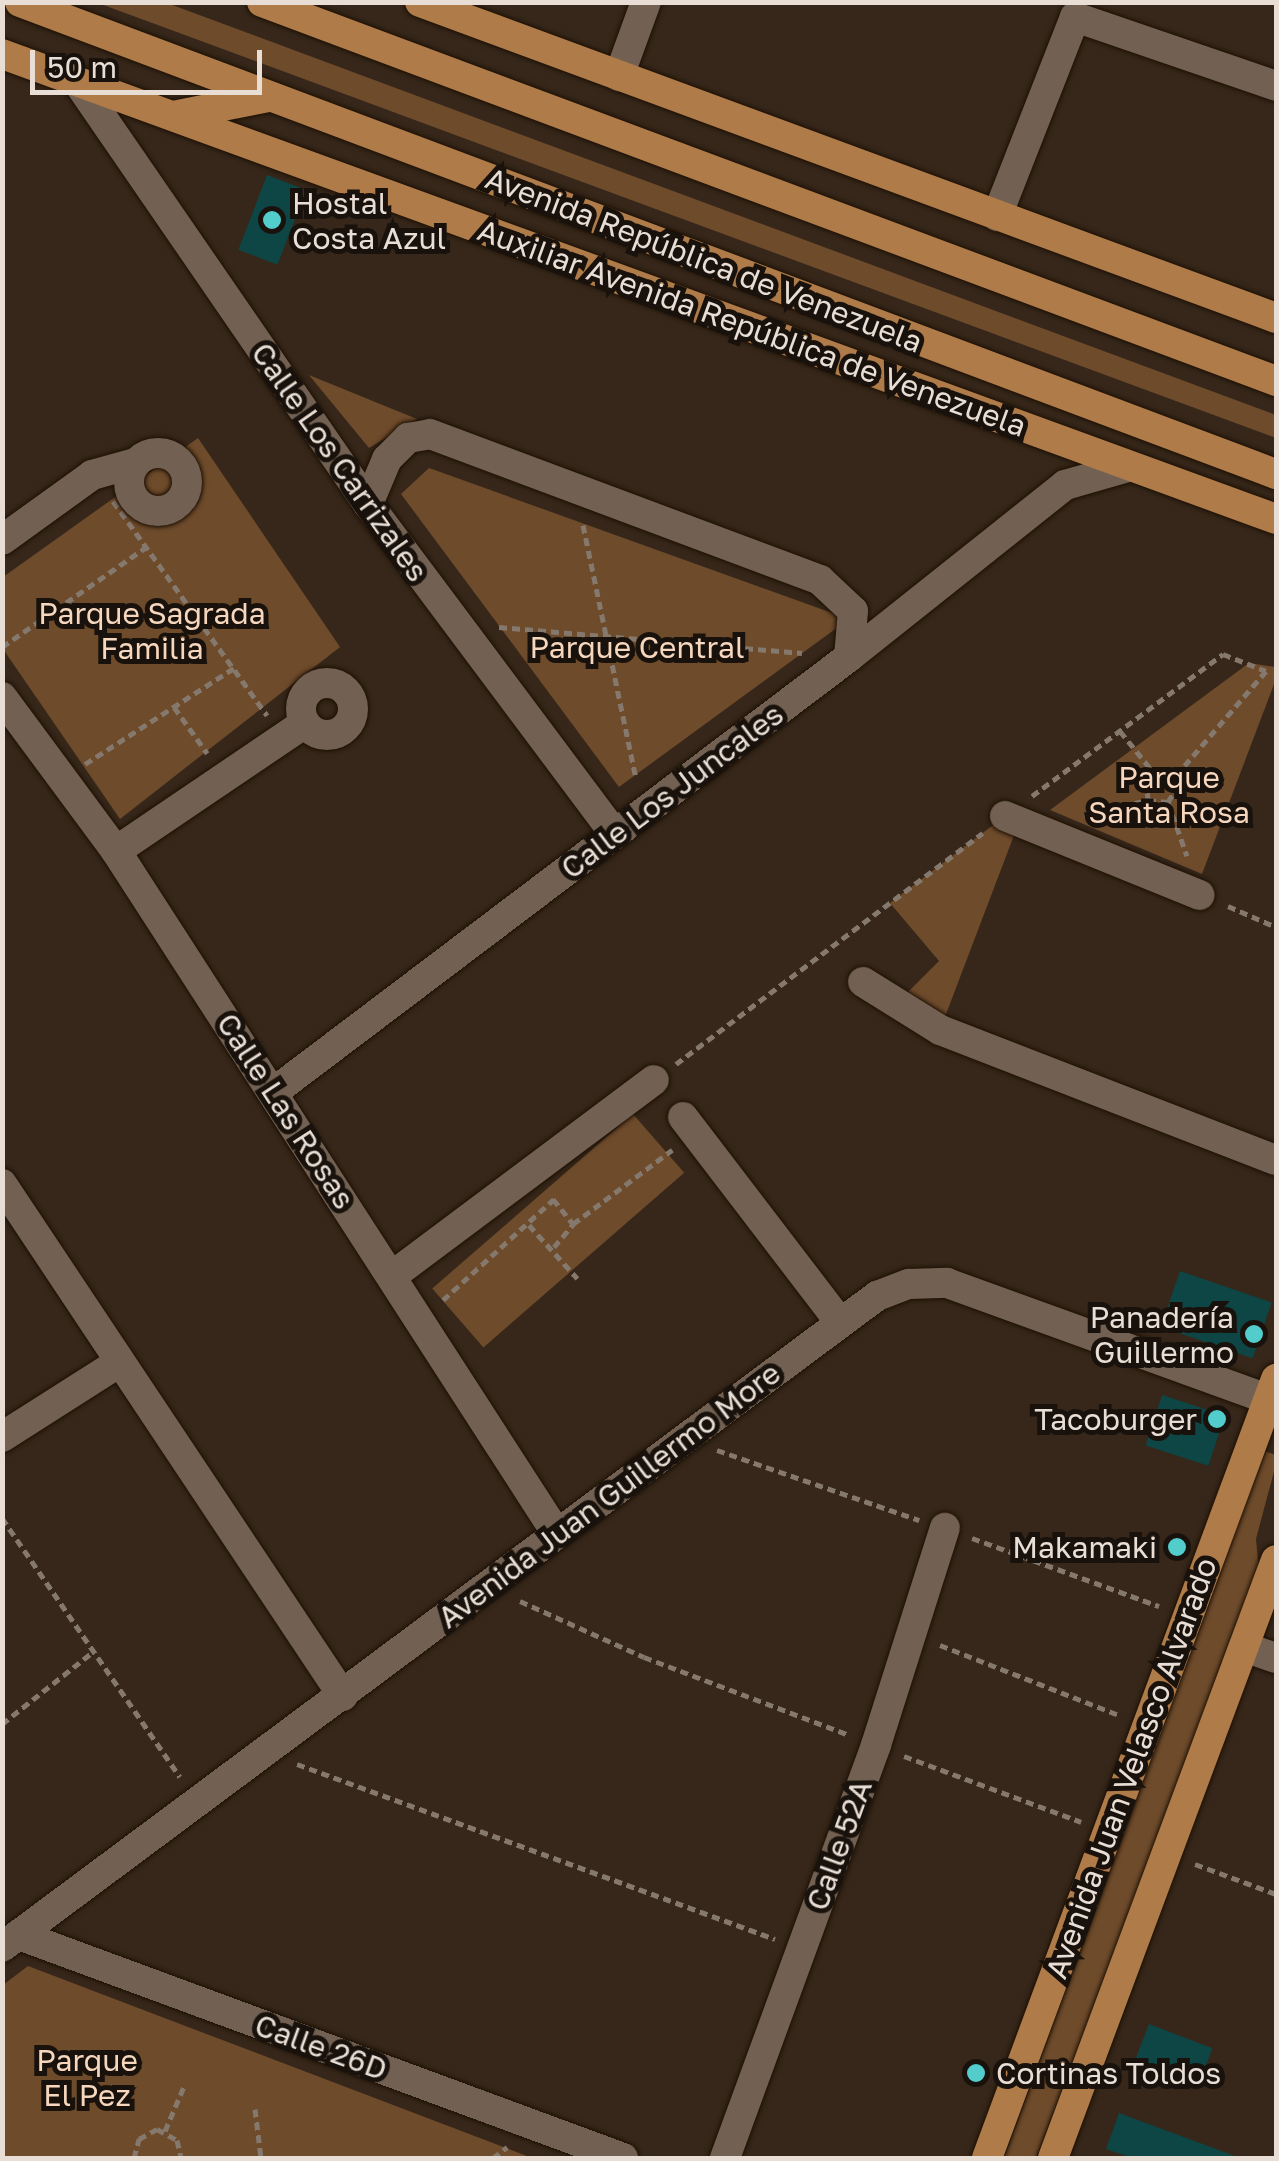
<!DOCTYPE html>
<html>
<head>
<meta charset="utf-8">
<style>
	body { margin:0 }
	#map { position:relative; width:1279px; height:2161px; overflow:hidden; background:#36271a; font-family:"Golos Text",sans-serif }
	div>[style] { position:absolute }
	.green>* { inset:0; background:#6e4b2b; transform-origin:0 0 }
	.building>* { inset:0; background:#0e4545; transform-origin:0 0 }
	.path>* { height:5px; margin-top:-2.5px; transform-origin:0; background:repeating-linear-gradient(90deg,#85786d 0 8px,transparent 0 13px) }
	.roads { filter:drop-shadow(0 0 2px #1d1004) drop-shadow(0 0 2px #1d1004) }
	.minor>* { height:30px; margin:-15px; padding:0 15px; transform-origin:15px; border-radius:15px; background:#726152 }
	.minor>.ring { margin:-15px; padding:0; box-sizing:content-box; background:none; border:30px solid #726152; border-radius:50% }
	.major>* { height:30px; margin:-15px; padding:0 15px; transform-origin:15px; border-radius:15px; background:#af7b49 }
	.dots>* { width:28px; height:28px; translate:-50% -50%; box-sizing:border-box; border:5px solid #19120c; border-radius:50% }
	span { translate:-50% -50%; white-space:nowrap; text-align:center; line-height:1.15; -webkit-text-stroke:10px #19120c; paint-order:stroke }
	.poi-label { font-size:30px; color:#e8ded5 }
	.left { translate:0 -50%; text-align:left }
	.right { translate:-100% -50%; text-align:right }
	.street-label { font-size:30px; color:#e8ded5 }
	.park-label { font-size:30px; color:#f6d7be }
	.frame { position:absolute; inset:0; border:5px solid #e8ded5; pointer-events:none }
	.scale { position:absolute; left:30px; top:50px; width:232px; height:45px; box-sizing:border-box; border:5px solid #e8ded5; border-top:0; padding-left:12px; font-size:30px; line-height:35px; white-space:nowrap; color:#e8ded5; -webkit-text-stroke:8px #19120c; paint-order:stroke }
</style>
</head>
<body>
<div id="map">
	<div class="green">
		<div style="clip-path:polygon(98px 3px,167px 3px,1276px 415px,1276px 438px)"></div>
		<div style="clip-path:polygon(309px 375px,417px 419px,369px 448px)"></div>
		<div style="clip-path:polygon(198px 438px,340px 647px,120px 819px,3px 649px,3px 577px)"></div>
		<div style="clip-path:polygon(429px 468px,849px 619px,619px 787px,401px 494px)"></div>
		<div style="clip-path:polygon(1249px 663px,1276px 667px,1276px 679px,1202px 874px,1050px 810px)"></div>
		<div style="clip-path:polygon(1005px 816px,1019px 822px,940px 1030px,899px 1001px,939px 961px,890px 903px)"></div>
		<div style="left:633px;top:1114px;width:78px;height:266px;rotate:49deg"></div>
		<div style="clip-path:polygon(1264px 1451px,1276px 1455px,1276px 1464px,1256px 1539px,1259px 1572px,1036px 2158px,1004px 2158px)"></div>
		<div style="clip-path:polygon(28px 1966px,532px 2158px,3px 2158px,3px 1985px)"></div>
	</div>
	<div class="building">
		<div style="left:267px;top:175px;width:42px;height:80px;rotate:21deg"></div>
		<div style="left:1180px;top:1271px;width:97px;height:59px;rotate:19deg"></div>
		<div style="left:1162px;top:1395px;width:66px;height:53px;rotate:18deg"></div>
		<div style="left:1149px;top:2024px;width:68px;height:37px;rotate:21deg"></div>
		<div style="clip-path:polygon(1119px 2113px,1235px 2156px,1235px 2158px,1132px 2158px,1106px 2149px)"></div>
	</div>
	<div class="path">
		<div style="left:113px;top:501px;width:264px;rotate:54.3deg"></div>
		<div style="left:583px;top:525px;width:258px;rotate:78.2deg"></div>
		<div style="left:499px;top:627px;width:304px;rotate:4.9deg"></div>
		<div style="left:2px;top:647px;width:178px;rotate:-34.7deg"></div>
		<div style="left:174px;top:707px;width:57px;rotate:54.3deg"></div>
		<div style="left:1120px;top:731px;width:54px;rotate:51deg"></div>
		<div style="left:85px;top:764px;width:177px;rotate:-32.8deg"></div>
		<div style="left:1032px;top:796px;width:238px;rotate:-36.6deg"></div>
		<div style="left:1223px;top:654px;width:46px;rotate:21.6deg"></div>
		<div style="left:1266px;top:671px;width:143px;rotate:130.7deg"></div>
		<div style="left:1168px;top:802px;width:57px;rotate:70.6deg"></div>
		<div style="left:1084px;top:815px;width:66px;rotate:-13.2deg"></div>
		<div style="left:1148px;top:800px;width:20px;rotate:6deg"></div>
		<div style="left:1168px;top:802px;width:15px;rotate:-58deg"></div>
		<div style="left:1176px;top:789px;width:16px;rotate:-117deg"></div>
		<div style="left:1169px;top:775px;width:24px;rotate:168deg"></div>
		<div style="left:1146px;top:780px;width:20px;rotate:84deg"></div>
		<div style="left:1228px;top:906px;width:52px;rotate:23.6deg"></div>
		<div style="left:676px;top:1064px;width:384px;rotate:-37deg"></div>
		<div style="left:553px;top:1199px;width:32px;rotate:51deg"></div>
		<div style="left:529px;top:1225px;width:72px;rotate:47.8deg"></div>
		<div style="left:554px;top:1247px;width:30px;rotate:-50deg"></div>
		<div style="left:573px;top:1224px;width:124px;rotate:-36.8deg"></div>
		<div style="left:443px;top:1300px;width:150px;rotate:-42.3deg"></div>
		<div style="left:717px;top:1450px;width:214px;rotate:19.1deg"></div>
		<div style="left:2px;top:1518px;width:314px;rotate:55.5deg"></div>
		<div style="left:972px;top:1538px;width:199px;rotate:20deg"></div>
		<div style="left:520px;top:1601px;width:136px;rotate:24.3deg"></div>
		<div style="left:644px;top:1657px;width:217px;rotate:20.8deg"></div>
		<div style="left:940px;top:1645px;width:194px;rotate:21.4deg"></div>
		<div style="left:2px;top:1724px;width:117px;rotate:-38.4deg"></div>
		<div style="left:904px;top:1756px;width:189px;rotate:20.4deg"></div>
		<div style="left:297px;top:1764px;width:509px;rotate:20.11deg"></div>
		<div style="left:1195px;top:1864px;width:86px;rotate:20.3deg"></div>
		<div style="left:255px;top:2109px;width:49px;rotate:83deg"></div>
		<div style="left:165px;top:2131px;width:51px;rotate:-66.9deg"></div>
		<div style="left:134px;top:2158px;width:20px;rotate:-75deg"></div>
		<div style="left:139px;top:2139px;width:21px;rotate:-29deg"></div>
		<div style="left:157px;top:2129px;width:23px;rotate:29deg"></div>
		<div style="left:177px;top:2140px;width:18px;rotate:77deg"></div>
		<div style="left:493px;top:2158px;width:18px;rotate:-38deg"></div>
	</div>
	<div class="roads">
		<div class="minor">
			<div style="left:619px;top:76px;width:79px;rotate:-70deg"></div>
			<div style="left:77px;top:81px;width:513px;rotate:55.47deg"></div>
			<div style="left:368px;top:504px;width:412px;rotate:53.2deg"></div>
			<div style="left:997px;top:216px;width:214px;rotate:-68.6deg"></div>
			<div style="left:1075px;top:17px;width:213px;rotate:18.9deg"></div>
			<div class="ring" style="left:129px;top:453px;width:28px;height:28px"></div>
			<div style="left:368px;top:504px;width:49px;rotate:-67.1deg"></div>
			<div style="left:387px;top:459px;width:30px;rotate:-45deg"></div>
			<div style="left:408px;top:438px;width:22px;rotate:-10deg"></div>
			<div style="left:430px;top:434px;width:416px;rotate:20.5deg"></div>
			<div style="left:820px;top:580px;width:45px;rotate:43.2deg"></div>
			<div style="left:853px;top:611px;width:46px;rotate:95deg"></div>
			<div style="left:2px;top:540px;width:111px;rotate:-35.8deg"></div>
			<div style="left:92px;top:475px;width:45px;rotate:-15.6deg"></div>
			<div class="ring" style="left:301px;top:683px;width:22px;height:22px"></div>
			<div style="left:2px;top:697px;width:192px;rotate:53.5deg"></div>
			<div style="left:116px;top:851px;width:813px;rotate:57.15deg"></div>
			<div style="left:1005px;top:816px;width:210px;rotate:22.1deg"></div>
			<div style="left:116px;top:851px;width:228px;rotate:-34.1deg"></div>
			<div style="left:863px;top:982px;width:91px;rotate:31.9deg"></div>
			<div style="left:940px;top:1030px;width:360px;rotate:21.2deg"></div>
			<div style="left:275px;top:1091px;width:720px;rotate:-37.09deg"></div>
			<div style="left:849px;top:657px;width:276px;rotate:-38.5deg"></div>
			<div style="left:1065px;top:485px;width:66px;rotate:-15.9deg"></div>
			<div style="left:683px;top:1117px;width:255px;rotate:52.6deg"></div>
			<div style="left:2px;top:1184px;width:615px;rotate:56.34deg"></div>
			<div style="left:392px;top:1276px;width:327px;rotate:-36.8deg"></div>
			<div style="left:2px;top:1437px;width:138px;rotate:-32.5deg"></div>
			<div style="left:1244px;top:1647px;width:34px;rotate:19deg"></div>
			<div style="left:19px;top:1935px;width:644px;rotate:20.26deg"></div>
			<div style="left:2px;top:1947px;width:1091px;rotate:-36.65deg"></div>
			<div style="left:877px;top:1296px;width:34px;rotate:-21deg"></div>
			<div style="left:909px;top:1284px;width:38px;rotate:-2deg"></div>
			<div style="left:947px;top:1283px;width:350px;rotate:19.9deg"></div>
			<div style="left:725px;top:2158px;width:440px;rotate:-69.9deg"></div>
			<div style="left:876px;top:1745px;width:228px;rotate:-72.4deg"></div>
		</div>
		<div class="major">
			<div style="left:20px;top:2px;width:1342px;rotate:20.6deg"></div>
			<div style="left:262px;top:2px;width:1083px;rotate:20.49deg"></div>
			<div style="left:420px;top:2px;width:912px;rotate:20.26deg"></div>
			<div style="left:2px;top:54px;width:1356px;rotate:20.05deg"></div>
			<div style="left:178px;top:115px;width:92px;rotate:-11.3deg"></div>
			<div style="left:987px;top:2158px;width:831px;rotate:-69.65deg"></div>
			<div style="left:1053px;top:2158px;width:638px;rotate:-69.55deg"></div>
		</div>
	</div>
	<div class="dots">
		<div style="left:272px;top:220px;background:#52cdcc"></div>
		<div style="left:1254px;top:1334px;background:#52cdcc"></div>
		<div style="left:1217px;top:1419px;background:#52cdcc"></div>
		<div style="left:1177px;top:1547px;background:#52cdcc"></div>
		<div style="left:976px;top:2073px;background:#52cdcc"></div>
	</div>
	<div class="poi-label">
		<span class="left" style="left:292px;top:220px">Hostal<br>Costa Azul</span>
		<span class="right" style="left:1234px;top:1334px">Panadería<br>Guillermo</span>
		<span class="right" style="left:1197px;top:1419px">Tacoburger</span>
		<span class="right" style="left:1157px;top:1547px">Makamaki</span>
		<span class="left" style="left:996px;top:2073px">Cortinas Toldos</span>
	</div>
	<div class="street-label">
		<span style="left:704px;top:260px;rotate:21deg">Avenida República de Venezuela</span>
		<span style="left:752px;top:328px;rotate:20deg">Auxiliar Avenida República de Venezuela</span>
		<span style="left:340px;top:462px;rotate:55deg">Calle Los Carrizales</span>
		<span style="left:672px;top:791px;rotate:-37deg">Calle Los Juncales</span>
		<span style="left:286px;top:1111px;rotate:57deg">Calle Las Rosas</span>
		<span style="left:609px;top:1495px;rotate:-37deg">Avenida Juan Guillermo More</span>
		<span style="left:1131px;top:1768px;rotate:-70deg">Avenida Juan Velasco Alvarado</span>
		<span style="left:839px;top:1845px;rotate:-70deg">Calle 52A</span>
		<span style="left:321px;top:2047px;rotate:20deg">Calle 26D</span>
	</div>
	<div class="park-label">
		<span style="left:152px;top:630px">Parque Sagrada<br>Familia</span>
		<span style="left:637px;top:647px">Parque Central</span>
		<span style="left:1169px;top:794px">Parque<br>Santa Rosa</span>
		<span style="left:87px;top:2077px">Parque<br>El Pez</span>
	</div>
	<div class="frame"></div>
	<div class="scale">50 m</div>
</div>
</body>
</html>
